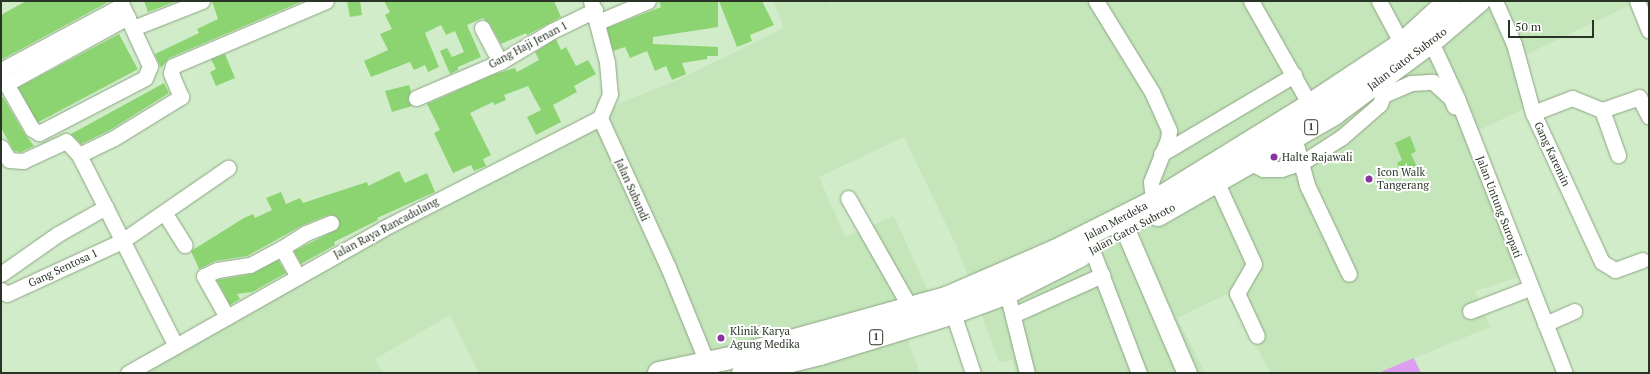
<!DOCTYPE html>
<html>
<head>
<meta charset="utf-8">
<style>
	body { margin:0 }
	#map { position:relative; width:1650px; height:374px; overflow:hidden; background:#d1ecc8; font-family:"PT Serif",serif }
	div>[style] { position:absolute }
	.built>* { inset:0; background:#c5e5ba }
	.green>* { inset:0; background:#dc9ff0 }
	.building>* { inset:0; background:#8cd472; transform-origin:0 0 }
	.roads { filter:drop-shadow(0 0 1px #8ba482) drop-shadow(0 0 1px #8ba482) }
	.minor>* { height:15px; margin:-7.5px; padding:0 7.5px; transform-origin:7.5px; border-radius:7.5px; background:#fff }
	.major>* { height:19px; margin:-9.5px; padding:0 9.5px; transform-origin:9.5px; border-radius:9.5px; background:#fff }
	.highway>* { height:22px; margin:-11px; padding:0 11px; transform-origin:11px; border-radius:11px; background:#fff }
	.dots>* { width:11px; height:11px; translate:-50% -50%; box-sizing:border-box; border:2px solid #fff; border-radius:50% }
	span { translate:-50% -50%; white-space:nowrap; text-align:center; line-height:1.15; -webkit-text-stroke:4px #fff; paint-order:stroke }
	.shield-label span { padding:1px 3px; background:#fff; border:1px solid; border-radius:3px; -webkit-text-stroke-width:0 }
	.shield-label { font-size:10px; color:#293426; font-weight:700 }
	.street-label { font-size:11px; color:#293426 }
	.poi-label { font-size:11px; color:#293426 }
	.left { translate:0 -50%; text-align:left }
	.frame { position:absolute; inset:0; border:2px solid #293426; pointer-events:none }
	.scale { position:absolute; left:1508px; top:20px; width:86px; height:18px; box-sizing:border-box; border:2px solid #293426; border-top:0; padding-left:5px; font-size:12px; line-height:14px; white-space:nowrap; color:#293426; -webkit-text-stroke:3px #fff; paint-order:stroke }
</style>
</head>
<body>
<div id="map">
	<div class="built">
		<div style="clip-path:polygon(773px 1px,828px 1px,830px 4px,835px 1px,1649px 1px,1649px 37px,1636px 2px,1521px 57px,1532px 105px,1471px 134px,1532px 273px,1475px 291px,1490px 327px,1378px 373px,1271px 373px,1227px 294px,1177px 318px,1205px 373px,1016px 373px,1012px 360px,999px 362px,957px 247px,904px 137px,819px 177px,845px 237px,894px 216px,944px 327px,907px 338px,920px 373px,479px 373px,450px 315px,375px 359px,383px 373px,134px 373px,616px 105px,680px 79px,784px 28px)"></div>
	</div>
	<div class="green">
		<div style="clip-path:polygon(1414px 358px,1421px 373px,1378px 373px)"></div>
	</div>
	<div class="building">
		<div style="clip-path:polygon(26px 1px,110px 1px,1px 60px,1px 15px)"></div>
		<div style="clip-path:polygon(144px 1px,177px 1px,148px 12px)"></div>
		<div style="clip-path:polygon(212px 1px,303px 1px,169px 58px,161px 68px,155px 54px,199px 33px,197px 29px,218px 19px)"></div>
		<div style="clip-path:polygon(347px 1px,360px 1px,362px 15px,350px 17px)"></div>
		<div style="clip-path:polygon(384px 1px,554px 1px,561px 17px,527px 35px,526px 33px,501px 44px,490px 24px,483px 18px,467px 25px,481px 57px,458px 67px,458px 70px,450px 74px,440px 51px,447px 48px,452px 57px,464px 52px,455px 31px,446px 35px,441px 25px,425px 33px,439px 67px,428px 72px,425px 65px,414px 70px,410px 62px,371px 77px,364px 61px,388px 50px,380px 34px,392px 29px,385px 15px,390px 12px)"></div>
		<div style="clip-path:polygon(659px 1px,718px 1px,718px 27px,653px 37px,653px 44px,718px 47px,718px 56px,707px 56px,707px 59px,682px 63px,686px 74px,672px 80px,666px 66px,655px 71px,647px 51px,630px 58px,625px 47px,613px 51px,607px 28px,661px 7px)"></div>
		<div style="clip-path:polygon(719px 1px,762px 1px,774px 25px,750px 35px,752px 41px,737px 47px)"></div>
		<div style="left:119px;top:34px;width:40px;height:114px;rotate:62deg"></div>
		<div style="clip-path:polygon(556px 39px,561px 50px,566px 47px,576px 66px,588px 60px,596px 74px,574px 86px,577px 92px,553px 105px,561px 122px,536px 135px,527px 117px,541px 110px,528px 86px,504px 95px,506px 100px,494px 105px,493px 102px,470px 113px,491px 155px,483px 159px,486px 166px,474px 171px,471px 165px,453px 173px,434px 133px,440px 130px,427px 104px,495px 74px,515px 68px,517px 72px,539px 60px,535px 52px)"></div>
		<div style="clip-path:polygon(225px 54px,235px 78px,216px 86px,210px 72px,216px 69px,211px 59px)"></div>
		<div style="clip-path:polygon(164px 83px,169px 93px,110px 130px,81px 144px,71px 134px)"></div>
		<div style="clip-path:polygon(409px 85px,411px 91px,408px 101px,412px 106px,392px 112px,385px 91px)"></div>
		<div style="clip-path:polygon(3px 97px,24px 133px,34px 146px,21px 152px,14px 151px,1px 128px,1px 98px)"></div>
		<div style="clip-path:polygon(1410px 136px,1416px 151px,1411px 154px,1417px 167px,1402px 174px,1397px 163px,1402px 160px,1395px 143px)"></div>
		<div style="clip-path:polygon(399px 171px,405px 183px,427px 173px,435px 192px,377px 218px,378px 220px,334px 242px,335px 245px,301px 264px,294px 251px,338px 229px,340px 224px,336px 216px,328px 215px,303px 225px,247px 256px,215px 261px,199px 269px,191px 251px,244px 218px,253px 214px,255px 218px,272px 210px,266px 198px,281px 192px,286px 204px,300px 198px,303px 203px,367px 182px,368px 186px)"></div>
		<div style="clip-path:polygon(278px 260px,286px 273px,252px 292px,237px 294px,240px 299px,230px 305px,217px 280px,252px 274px)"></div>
	</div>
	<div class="roads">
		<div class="minor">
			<div style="left:591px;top:1px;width:63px;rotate:75.3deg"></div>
			<div style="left:607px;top:62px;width:32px;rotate:85deg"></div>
			<div style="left:610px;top:94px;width:26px;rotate:113deg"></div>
			<div style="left:600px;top:118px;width:164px;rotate:65.5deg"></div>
			<div style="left:668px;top:267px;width:111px;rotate:67.8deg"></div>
			<div style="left:1096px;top:1px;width:107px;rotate:58.4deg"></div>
			<div style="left:1152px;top:92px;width:42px;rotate:65.9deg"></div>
			<div style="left:1169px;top:130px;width:9px;rotate:96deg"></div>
			<div style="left:1168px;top:139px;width:46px;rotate:111.6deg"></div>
			<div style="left:1151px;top:182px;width:20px;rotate:84deg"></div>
			<div style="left:1251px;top:1px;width:120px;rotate:60.4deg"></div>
			<div style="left:1379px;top:1px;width:49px;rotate:61.9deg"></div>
			<div style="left:1495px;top:1px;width:47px;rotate:66.2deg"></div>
			<div style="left:1514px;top:44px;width:72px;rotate:74.6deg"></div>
			<div style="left:1533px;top:113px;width:164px;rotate:65.2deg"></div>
			<div style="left:1602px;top:262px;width:15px;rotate:32deg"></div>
			<div style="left:1615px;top:270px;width:29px;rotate:-20deg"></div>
			<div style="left:1637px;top:1px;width:32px;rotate:68deg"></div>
			<div style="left:598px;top:22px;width:54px;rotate:-22.8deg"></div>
			<div style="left:133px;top:28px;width:74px;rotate:-21.4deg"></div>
			<div style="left:482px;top:28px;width:38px;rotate:62deg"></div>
			<div style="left:1431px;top:42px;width:62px;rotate:65.1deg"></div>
			<div style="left:1457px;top:98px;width:295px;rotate:68.6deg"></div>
			<div style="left:1px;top:70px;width:137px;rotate:-28.2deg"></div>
			<div style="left:1px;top:75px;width:62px;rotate:60.1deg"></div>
			<div style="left:32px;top:129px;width:8px;rotate:30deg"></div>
			<div style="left:39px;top:133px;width:119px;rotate:-27.4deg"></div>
			<div style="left:145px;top:78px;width:13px;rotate:-67deg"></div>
			<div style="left:150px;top:66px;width:72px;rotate:-114.8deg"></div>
			<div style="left:6px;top:84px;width:139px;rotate:-28.8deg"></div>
			<div style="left:1383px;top:95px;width:30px;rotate:-23deg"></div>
			<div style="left:1411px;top:83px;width:22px;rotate:-3deg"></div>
			<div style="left:1433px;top:82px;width:24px;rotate:42deg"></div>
			<div style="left:1451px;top:98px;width:9px;rotate:69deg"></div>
			<div style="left:416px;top:98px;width:91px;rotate:-23.2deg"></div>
			<div style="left:500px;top:62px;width:61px;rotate:-30.8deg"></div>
			<div style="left:552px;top:31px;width:48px;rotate:-26deg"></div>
			<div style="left:1602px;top:110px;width:48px;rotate:70.4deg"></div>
			<div style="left:1533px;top:113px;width:42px;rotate:-21deg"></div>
			<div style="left:1572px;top:98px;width:32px;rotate:22deg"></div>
			<div style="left:1602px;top:110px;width:39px;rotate:-19deg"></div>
			<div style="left:1639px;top:97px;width:22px;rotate:63deg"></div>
			<div style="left:1294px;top:137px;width:50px;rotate:74.8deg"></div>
			<div style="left:1307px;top:185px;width:98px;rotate:64.7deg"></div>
			<div style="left:1px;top:147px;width:15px;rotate:58deg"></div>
			<div style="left:9px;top:160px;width:14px;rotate:4deg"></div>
			<div style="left:23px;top:161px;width:47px;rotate:-24.9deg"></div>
			<div style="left:66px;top:141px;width:19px;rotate:47deg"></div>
			<div style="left:79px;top:155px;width:214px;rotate:63.1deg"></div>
			<div style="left:1161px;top:154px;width:155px;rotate:-30.7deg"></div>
			<div style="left:79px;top:155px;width:39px;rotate:-26deg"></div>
			<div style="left:114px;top:138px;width:79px;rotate:-31.5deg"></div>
			<div style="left:181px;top:97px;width:26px;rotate:-113deg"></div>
			<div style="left:171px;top:73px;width:7px;rotate:-74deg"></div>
			<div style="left:173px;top:66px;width:166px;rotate:-23deg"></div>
			<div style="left:1251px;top:163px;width:13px;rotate:27deg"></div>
			<div style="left:1263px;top:169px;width:18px"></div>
			<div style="left:1281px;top:169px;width:23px;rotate:-18deg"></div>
			<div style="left:1303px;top:162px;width:46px;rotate:-32.7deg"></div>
			<div style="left:1342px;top:137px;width:50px;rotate:-41deg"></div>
			<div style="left:1380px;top:104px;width:9px;rotate:-72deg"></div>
			<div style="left:1383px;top:95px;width:9px;rotate:-96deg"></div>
			<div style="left:1217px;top:183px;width:89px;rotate:65.4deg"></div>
			<div style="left:1254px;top:264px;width:34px;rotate:120deg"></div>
			<div style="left:1237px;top:293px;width:47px;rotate:65.1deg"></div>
			<div style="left:848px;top:198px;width:125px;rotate:60.4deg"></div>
			<div style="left:164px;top:212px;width:39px;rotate:58deg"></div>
			<div style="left:282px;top:248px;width:28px;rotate:-32deg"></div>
			<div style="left:306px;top:233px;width:27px;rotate:-22deg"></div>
			<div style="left:1092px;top:250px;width:132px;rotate:69.1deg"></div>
			<div style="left:1px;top:274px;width:70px;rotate:-35.1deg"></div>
			<div style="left:58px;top:234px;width:55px;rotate:-29.4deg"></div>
			<div style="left:1005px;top:285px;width:91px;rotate:76deg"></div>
			<div style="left:1px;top:290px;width:7px;rotate:34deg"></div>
			<div style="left:7px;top:294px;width:127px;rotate:-24.7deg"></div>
			<div style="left:122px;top:241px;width:129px;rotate:-34.6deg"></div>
			<div style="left:1470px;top:311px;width:64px;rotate:-21deg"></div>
			<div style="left:953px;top:313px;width:63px;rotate:71.6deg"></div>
			<div style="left:1013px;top:315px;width:98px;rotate:-24.2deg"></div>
			<div style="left:227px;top:317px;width:47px;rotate:-119.3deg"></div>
			<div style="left:204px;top:276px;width:14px;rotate:-25deg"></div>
			<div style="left:217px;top:270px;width:33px;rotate:-9deg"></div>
			<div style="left:250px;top:265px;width:36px;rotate:-28deg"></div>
			<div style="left:282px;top:248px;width:33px;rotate:61deg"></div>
			<div style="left:1545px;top:324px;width:32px;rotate:-24deg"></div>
			<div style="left:128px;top:373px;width:294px;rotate:-29.5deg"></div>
			<div style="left:384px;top:228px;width:242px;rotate:-27deg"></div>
		</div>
		<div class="major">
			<div style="left:1121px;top:220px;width:167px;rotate:66.7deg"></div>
		</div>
		<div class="highway">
			<div style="left:1158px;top:215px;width:203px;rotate:-29.8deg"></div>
			<div style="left:1334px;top:114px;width:121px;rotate:-36.6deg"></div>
			<div style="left:1431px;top:42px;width:63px;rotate:-40.5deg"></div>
			<div style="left:659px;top:373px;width:68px;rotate:-11.8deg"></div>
			<div style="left:726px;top:359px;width:228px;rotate:-15.5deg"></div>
			<div style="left:946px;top:298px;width:119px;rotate:-23.3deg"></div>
			<div style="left:1055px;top:251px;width:110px;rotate:-26.6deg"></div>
			<div style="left:1153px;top:202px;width:185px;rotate:-31.7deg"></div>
			<div style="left:1310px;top:105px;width:110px;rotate:-33.5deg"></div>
			<div style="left:1402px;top:44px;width:64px;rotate:-42.5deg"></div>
			<div style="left:743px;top:373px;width:79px;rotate:-13.9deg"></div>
			<div style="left:820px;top:354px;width:139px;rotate:-17.1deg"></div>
			<div style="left:953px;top:313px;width:58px;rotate:-20.3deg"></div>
			<div style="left:1007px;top:293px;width:82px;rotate:-26.9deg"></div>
		</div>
	</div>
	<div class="dots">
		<div style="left:1274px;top:157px;background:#8833a0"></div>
		<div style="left:1369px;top:179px;background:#8833a0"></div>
		<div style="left:721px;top:338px;background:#8833a0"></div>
	</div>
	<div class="shield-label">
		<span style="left:1311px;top:127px">1</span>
		<span style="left:876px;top:337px">1</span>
	</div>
	<div class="street-label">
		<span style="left:528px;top:45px;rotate:-28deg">Gang Haji Jenan 1</span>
		<span style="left:1407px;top:59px;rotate:-37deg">Jalan Gatot Subroto</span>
		<span style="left:1552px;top:154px;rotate:65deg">Gang Karemin</span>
		<span style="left:632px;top:190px;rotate:66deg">Jalan Subandi</span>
		<span style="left:1499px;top:207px;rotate:69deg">Jalan Untung Suropati</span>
		<span style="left:1116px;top:221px;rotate:-28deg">Jalan Merdeka</span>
		<span style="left:386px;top:228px;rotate:-28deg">Jalan Raya Rancadulang</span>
		<span style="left:1132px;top:229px;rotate:-28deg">Jalan Gatot Subroto</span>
		<span style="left:63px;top:268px;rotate:-25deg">Gang Sentosa 1</span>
	</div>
	<div class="poi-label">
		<span class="left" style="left:1282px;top:157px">Halte Rajawali</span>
		<span class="left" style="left:1377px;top:179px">Icon Walk<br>Tangerang</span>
		<span class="left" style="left:730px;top:338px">Klinik Karya<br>Agung Medika</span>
	</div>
	<div class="frame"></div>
	<div class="scale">50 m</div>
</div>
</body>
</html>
